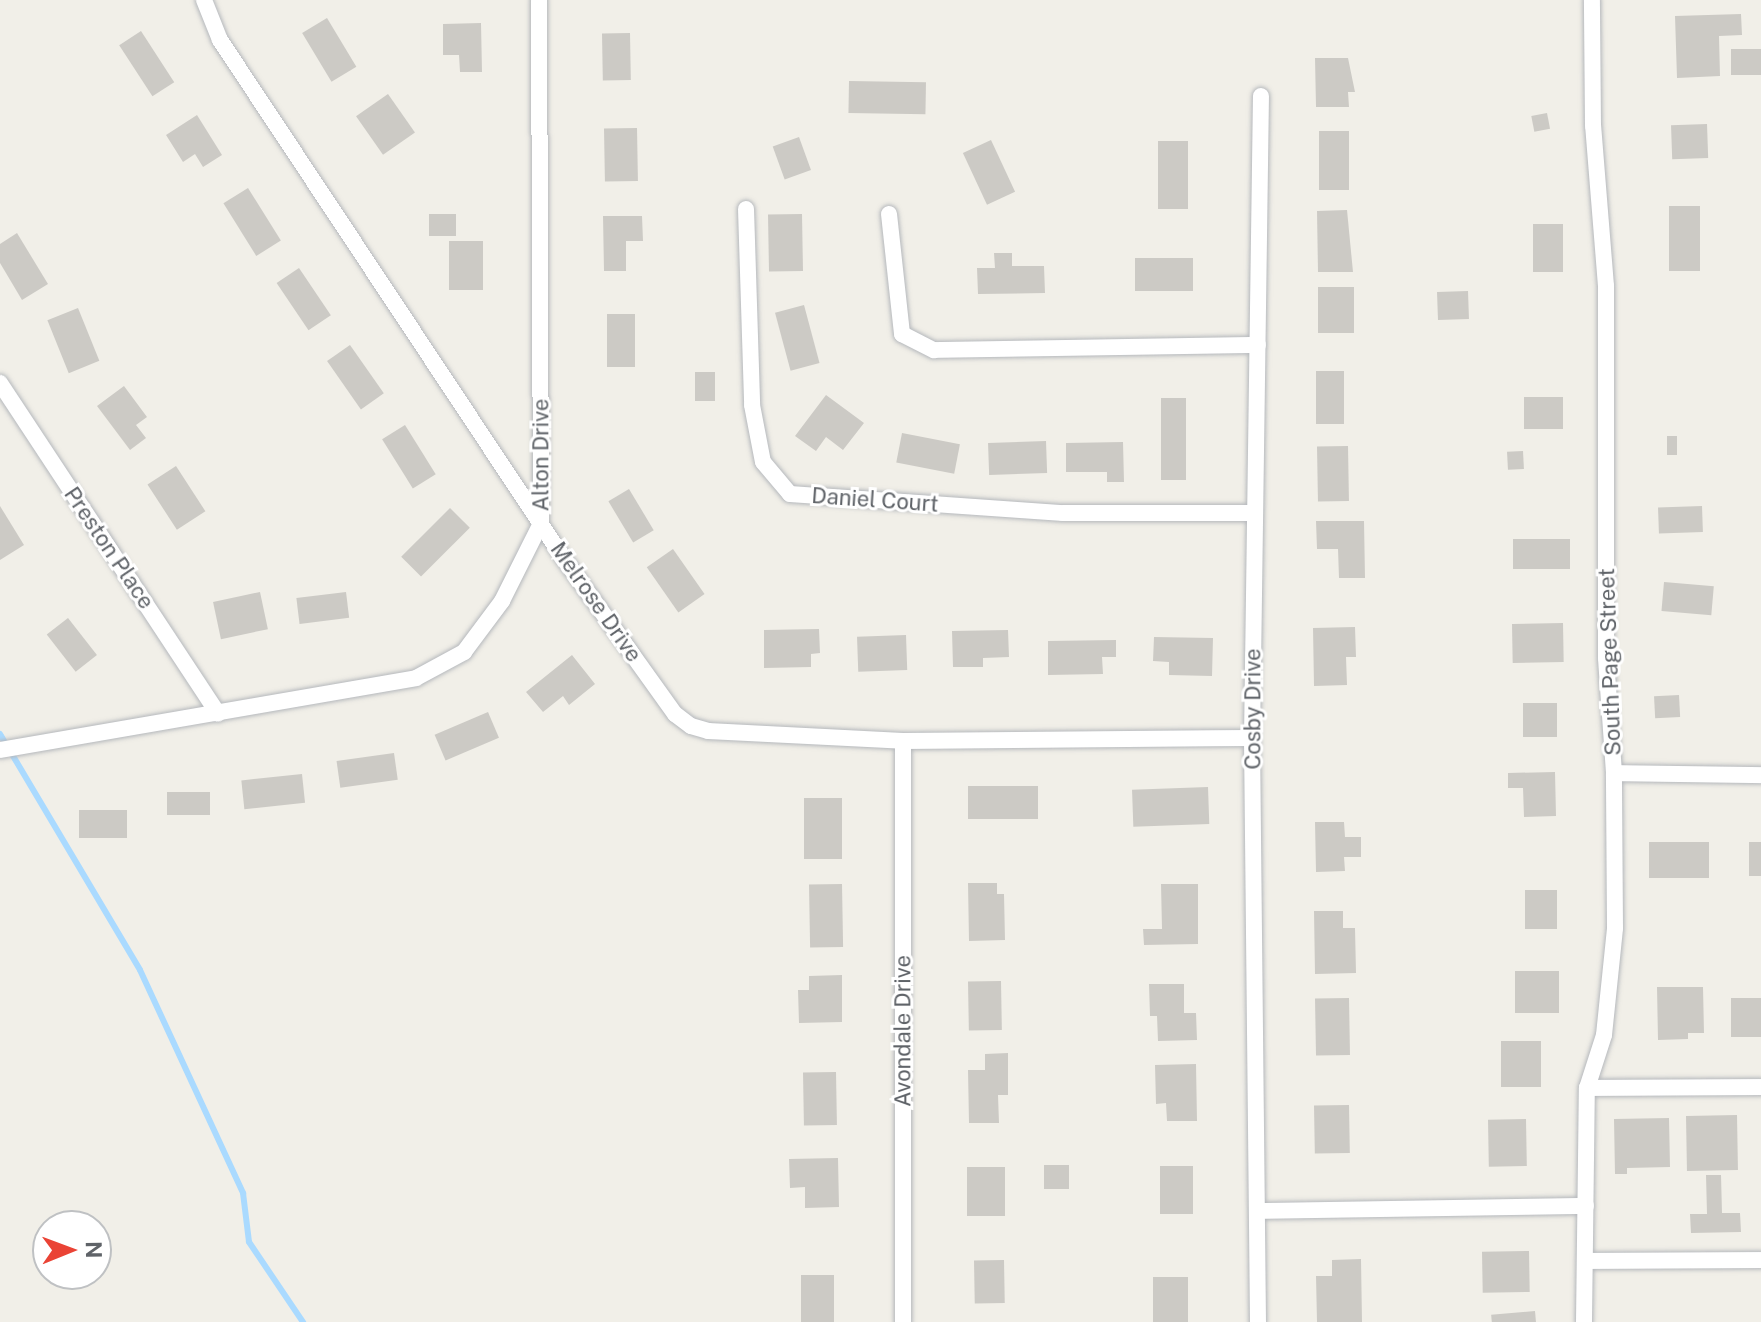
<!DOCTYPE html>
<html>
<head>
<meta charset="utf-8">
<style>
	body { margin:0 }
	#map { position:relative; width:1761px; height:1322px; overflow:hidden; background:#f1efe8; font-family:"Public Sans",sans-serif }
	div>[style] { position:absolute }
	.stream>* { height:6px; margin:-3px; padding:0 3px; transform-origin:3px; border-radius:3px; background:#aadaff }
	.building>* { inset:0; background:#cccac5; transform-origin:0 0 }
	.roads { filter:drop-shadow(0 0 2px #b5b8bc) drop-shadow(0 0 2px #b5b8bc) }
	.street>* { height:16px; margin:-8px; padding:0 8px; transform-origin:8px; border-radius:8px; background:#fff }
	span { translate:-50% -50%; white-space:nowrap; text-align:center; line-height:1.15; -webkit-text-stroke:6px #fff; paint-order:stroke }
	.street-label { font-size:22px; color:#5f6368 }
	.north { position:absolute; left:32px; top:1210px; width:80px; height:80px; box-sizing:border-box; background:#fff; border:2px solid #bfc1c3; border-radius:50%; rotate:89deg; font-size:22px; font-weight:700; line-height:32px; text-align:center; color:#5f6368 }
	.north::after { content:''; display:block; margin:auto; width:28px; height:36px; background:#ea4335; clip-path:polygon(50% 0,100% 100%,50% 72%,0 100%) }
</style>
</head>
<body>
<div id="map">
	<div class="stream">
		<div style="left:0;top:734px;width:274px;rotate:59.3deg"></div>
		<div style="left:140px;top:970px;width:246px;rotate:65.2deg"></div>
		<div style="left:243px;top:1193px;width:49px;rotate:83deg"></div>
		<div style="left:249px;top:1242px;width:97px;rotate:56deg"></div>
	</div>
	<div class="building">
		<div style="clip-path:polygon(1741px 14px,1742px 35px,1719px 36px,1720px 76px,1677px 78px,1675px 16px)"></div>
		<div style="left:327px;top:18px;width:57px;height:29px;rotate:59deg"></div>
		<div style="clip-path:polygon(481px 23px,482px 72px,460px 72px,459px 55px,443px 55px,443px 24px)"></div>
		<div style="left:141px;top:31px;width:61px;height:26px;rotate:57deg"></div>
		<div style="left:630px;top:33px;width:47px;height:28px;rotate:89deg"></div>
		<div style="left:1761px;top:49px;width:26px;height:30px;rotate:90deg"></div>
		<div style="clip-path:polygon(1315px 58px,1348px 58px,1355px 92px,1348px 92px,1349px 107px,1316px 107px)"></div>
		<div style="left:849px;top:81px;width:77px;height:32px;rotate:1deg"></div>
		<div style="left:388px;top:94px;width:47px;height:39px;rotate:55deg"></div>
		<div style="left:1547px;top:113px;width:16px;height:16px;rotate:79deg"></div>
		<div style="clip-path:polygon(197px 115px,222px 155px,203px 167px,195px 154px,183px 162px,166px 135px)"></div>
		<div style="left:1707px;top:124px;width:34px;height:36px;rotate:88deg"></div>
		<div style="left:637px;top:128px;width:53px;height:33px;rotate:89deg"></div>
		<div style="left:1319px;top:131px;width:30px;height:59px"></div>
		<div style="left:799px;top:137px;width:35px;height:28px;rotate:70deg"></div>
		<div style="left:991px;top:140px;width:57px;height:31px;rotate:65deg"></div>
		<div style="left:1158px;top:141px;width:30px;height:68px"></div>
		<div style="left:248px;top:188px;width:62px;height:29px;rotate:58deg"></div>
		<div style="left:1669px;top:206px;width:31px;height:65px"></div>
		<div style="clip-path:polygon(1347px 210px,1353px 272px,1318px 272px,1317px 211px)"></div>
		<div style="left:456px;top:214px;width:22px;height:27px;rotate:90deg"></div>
		<div style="left:802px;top:214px;width:57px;height:34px;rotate:89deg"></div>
		<div style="clip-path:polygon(603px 216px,642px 216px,643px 241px,626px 241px,626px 271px,604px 271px)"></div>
		<div style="left:1533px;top:224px;width:30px;height:48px"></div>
		<div style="clip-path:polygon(17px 233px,48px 284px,22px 300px,0 263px,0 244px)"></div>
		<div style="left:449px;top:241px;width:34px;height:49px"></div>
		<div style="clip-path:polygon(994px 253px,1012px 253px,1012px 266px,1044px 266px,1045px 293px,978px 294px,977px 268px,995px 268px)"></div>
		<div style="left:1193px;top:258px;width:33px;height:58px;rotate:90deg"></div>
		<div style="left:299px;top:268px;width:57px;height:27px;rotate:56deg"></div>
		<div style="left:1318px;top:287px;width:36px;height:46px"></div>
		<div style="left:1468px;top:291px;width:28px;height:31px;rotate:88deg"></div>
		<div style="left:804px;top:305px;width:60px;height:30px;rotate:75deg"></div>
		<div style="left:78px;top:308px;width:57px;height:33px;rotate:68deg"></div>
		<div style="left:607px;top:314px;width:28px;height:53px"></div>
		<div style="left:350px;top:345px;width:59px;height:28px;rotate:55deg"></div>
		<div style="left:1316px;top:371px;width:28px;height:53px"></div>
		<div style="left:695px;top:372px;width:20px;height:29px"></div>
		<div style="clip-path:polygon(124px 386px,147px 417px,136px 425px,146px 438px,130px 450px,97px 406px)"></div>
		<div style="clip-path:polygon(826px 395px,864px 423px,843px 450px,826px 437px,816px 451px,795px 436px)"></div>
		<div style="left:1524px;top:397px;width:39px;height:32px"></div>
		<div style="left:1161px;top:398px;width:25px;height:82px"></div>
		<div style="left:405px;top:425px;width:58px;height:27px;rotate:58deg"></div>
		<div style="left:902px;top:433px;width:59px;height:30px;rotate:11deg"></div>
		<div style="left:1667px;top:436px;width:10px;height:19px"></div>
		<div style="left:1046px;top:441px;width:32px;height:58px;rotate:88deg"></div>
		<div style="clip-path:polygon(1123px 442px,1124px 482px,1107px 482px,1107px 472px,1066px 472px,1066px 443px)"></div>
		<div style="left:1348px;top:446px;width:55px;height:31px;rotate:89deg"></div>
		<div style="left:1523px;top:451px;width:18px;height:16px;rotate:87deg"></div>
		<div style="left:176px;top:466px;width:54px;height:34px;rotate:57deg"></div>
		<div style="left:629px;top:489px;width:48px;height:24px;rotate:59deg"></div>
		<div style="clip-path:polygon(0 506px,24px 545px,0 560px)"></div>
		<div style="left:1702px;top:506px;width:26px;height:44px;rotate:88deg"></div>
		<div style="left:450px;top:508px;width:28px;height:69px;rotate:45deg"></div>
		<div style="clip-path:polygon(1316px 521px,1364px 521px,1365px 578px,1339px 578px,1338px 549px,1317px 549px)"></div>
		<div style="left:1570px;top:539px;width:30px;height:57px;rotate:90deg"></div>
		<div style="left:673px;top:549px;width:55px;height:32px;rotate:55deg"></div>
		<div style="left:1664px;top:582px;width:50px;height:29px;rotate:5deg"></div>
		<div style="left:260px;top:592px;width:38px;height:48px;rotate:78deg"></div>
		<div style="left:346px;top:592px;width:26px;height:50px;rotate:83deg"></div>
		<div style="left:68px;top:618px;width:47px;height:27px;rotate:52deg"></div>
		<div style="left:1563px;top:623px;width:39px;height:51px;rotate:89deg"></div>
		<div style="clip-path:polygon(1355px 627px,1356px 657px,1346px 657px,1347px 685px,1314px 686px,1313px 628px)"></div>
		<div style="clip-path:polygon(819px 629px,820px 653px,811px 654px,811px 667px,764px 668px,764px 630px)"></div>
		<div style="clip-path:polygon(1008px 630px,1009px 657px,983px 658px,983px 667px,953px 667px,952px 631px)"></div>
		<div style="left:906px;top:635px;width:35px;height:49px;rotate:88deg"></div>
		<div style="clip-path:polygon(1154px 637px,1213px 638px,1212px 676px,1169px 675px,1169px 662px,1153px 661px)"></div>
		<div style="clip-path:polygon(1116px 640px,1116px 657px,1102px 657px,1103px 674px,1048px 675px,1048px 641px)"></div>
		<div style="clip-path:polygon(572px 655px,595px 684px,569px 705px,563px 696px,543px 712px,526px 692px)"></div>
		<div style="left:1679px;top:695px;width:22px;height:25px;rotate:87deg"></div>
		<div style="left:1523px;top:703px;width:34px;height:34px"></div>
		<div style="left:488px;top:712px;width:28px;height:58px;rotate:67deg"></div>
		<div style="left:394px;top:753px;width:27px;height:58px;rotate:82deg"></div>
		<div style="clip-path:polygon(1555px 772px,1556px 816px,1524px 817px,1523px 788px,1508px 788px,1508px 773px)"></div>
		<div style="left:302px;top:774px;width:29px;height:61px;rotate:84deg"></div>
		<div style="left:1038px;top:786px;width:33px;height:70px;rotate:90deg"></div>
		<div style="left:1208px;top:787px;width:37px;height:76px;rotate:88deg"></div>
		<div style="left:210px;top:792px;width:23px;height:43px;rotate:90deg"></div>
		<div style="left:804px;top:798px;width:38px;height:61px"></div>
		<div style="left:79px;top:810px;width:48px;height:28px"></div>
		<div style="clip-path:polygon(1315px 822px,1344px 822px,1345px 837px,1361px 837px,1361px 857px,1344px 857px,1345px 871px,1316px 872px)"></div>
		<div style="left:1709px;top:842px;width:36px;height:60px;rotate:90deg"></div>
		<div style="left:1749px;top:842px;width:12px;height:34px"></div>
		<div style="clip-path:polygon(968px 883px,997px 883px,997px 894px,1004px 894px,1005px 940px,969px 941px)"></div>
		<div style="left:842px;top:884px;width:63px;height:33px;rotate:89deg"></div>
		<div style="clip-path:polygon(1161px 884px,1198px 884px,1198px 944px,1144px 945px,1143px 929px,1162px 929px)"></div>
		<div style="left:1525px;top:890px;width:32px;height:39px"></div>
		<div style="clip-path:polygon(1314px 911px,1343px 911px,1343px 928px,1355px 928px,1356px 973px,1315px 974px)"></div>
		<div style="left:1515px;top:971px;width:44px;height:42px"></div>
		<div style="clip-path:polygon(842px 975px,842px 1022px,799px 1023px,798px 990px,809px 990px,809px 976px)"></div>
		<div style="left:1001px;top:981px;width:49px;height:33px;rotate:89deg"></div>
		<div style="clip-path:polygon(1149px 984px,1184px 984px,1184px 1013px,1196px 1013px,1197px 1040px,1158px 1041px,1157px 1016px,1150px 1016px)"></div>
		<div style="clip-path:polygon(1657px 987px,1703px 987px,1704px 1033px,1688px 1033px,1688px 1039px,1658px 1040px)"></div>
		<div style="left:1349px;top:998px;width:57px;height:34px;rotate:89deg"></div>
		<div style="left:1731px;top:998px;width:30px;height:39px"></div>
		<div style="left:1501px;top:1041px;width:40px;height:46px"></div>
		<div style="clip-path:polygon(1008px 1053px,1008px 1095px,998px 1095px,999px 1123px,969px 1123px,968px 1070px,985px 1070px,985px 1054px)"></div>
		<div style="clip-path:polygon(1196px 1064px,1197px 1121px,1167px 1121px,1166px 1103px,1156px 1104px,1155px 1065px)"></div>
		<div style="left:836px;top:1072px;width:53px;height:33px;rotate:89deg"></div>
		<div style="left:1349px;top:1105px;width:48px;height:35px;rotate:89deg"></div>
		<div style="left:1737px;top:1115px;width:55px;height:51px;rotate:89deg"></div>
		<div style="clip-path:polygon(1669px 1118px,1670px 1167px,1627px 1168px,1627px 1174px,1615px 1174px,1614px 1119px)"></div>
		<div style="left:1526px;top:1119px;width:47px;height:38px;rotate:89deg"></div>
		<div style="clip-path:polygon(838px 1158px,839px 1207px,805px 1208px,805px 1187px,790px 1188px,789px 1159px)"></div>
		<div style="left:1044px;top:1165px;width:25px;height:24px"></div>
		<div style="left:1160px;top:1166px;width:33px;height:48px"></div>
		<div style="left:967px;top:1167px;width:38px;height:49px"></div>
		<div style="clip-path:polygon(1706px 1175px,1721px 1175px,1722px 1213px,1740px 1213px,1741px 1232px,1691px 1233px,1690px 1214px,1707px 1214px)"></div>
		<div style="left:1529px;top:1251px;width:41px;height:47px;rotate:89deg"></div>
		<div style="clip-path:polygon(1361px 1259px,1362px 1322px,1317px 1322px,1316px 1276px,1332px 1276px,1332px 1260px)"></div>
		<div style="left:1004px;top:1260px;width:43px;height:30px;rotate:89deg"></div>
		<div style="left:801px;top:1275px;width:33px;height:47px"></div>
		<div style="left:1153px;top:1277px;width:35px;height:45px"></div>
		<div style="left:1535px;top:1311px;width:11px;height:44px;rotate:85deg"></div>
	</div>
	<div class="roads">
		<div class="street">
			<div style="left:204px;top:0;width:43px;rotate:68.2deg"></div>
			<div style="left:220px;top:40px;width:623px;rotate:56.46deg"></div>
			<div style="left:564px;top:559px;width:191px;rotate:54.4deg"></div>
			<div style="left:675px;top:714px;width:20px;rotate:37deg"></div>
			<div style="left:691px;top:726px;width:18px;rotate:16deg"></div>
			<div style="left:708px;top:731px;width:195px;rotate:2.9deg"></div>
			<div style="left:903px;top:741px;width:349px;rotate:-0.5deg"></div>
			<div style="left:746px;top:209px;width:196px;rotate:88.2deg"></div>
			<div style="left:752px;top:405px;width:58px;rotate:79.1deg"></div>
			<div style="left:763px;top:462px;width:42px;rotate:49.8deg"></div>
			<div style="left:790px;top:494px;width:274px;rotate:4deg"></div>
			<div style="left:1063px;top:513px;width:192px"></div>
			<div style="left:889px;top:214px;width:121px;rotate:83.8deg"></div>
			<div style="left:902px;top:334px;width:36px;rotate:27deg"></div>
			<div style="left:934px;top:350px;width:324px;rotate:-0.9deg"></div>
			<div style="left:0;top:383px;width:396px;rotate:56.6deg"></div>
			<div style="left:0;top:750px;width:422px;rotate:-9.8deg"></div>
			<div style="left:416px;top:678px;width:55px;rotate:-28.4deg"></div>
			<div style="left:464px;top:652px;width:64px;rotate:-53.3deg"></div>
			<div style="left:502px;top:601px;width:87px;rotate:-63.4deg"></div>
			<div style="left:541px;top:523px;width:523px;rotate:-90.22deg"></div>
			<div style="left:1614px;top:773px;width:147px;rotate:0.8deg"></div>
			<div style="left:1587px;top:1088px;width:174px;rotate:-0.3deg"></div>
			<div style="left:1258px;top:1211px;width:328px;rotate:-0.9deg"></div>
			<div style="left:1585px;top:1261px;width:176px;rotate:-0.3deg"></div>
			<div style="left:903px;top:1322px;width:581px;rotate:-90deg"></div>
			<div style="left:1258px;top:1322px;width:584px;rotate:-90.59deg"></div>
			<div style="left:1252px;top:738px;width:642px;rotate:-89.2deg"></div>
			<div style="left:1584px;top:1322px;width:234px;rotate:-89.3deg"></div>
			<div style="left:1587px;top:1088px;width:56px;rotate:-72.2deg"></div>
			<div style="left:1604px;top:1035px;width:108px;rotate:-84.1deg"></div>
			<div style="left:1615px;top:928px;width:155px;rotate:-90.4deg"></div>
			<div style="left:1614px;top:773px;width:115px;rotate:-94deg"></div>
			<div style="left:1606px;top:658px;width:372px;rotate:-90deg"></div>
			<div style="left:1606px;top:286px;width:161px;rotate:-94.6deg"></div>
			<div style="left:1593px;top:126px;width:126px;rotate:-90.5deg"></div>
		</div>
	</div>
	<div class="street-label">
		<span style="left:541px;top:455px;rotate:-90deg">Alton Drive</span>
		<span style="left:875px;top:500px;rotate:4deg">Daniel Court</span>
		<span style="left:109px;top:548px;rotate:56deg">Preston Place</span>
		<span style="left:596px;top:602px;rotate:55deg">Melrose Drive</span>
		<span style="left:1610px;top:662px;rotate:-92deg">South Page Street</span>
		<span style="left:1253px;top:709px;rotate:-90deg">Cosby Drive</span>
		<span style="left:903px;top:1031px;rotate:-90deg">Avondale Drive</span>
	</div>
	<div class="north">N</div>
</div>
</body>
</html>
